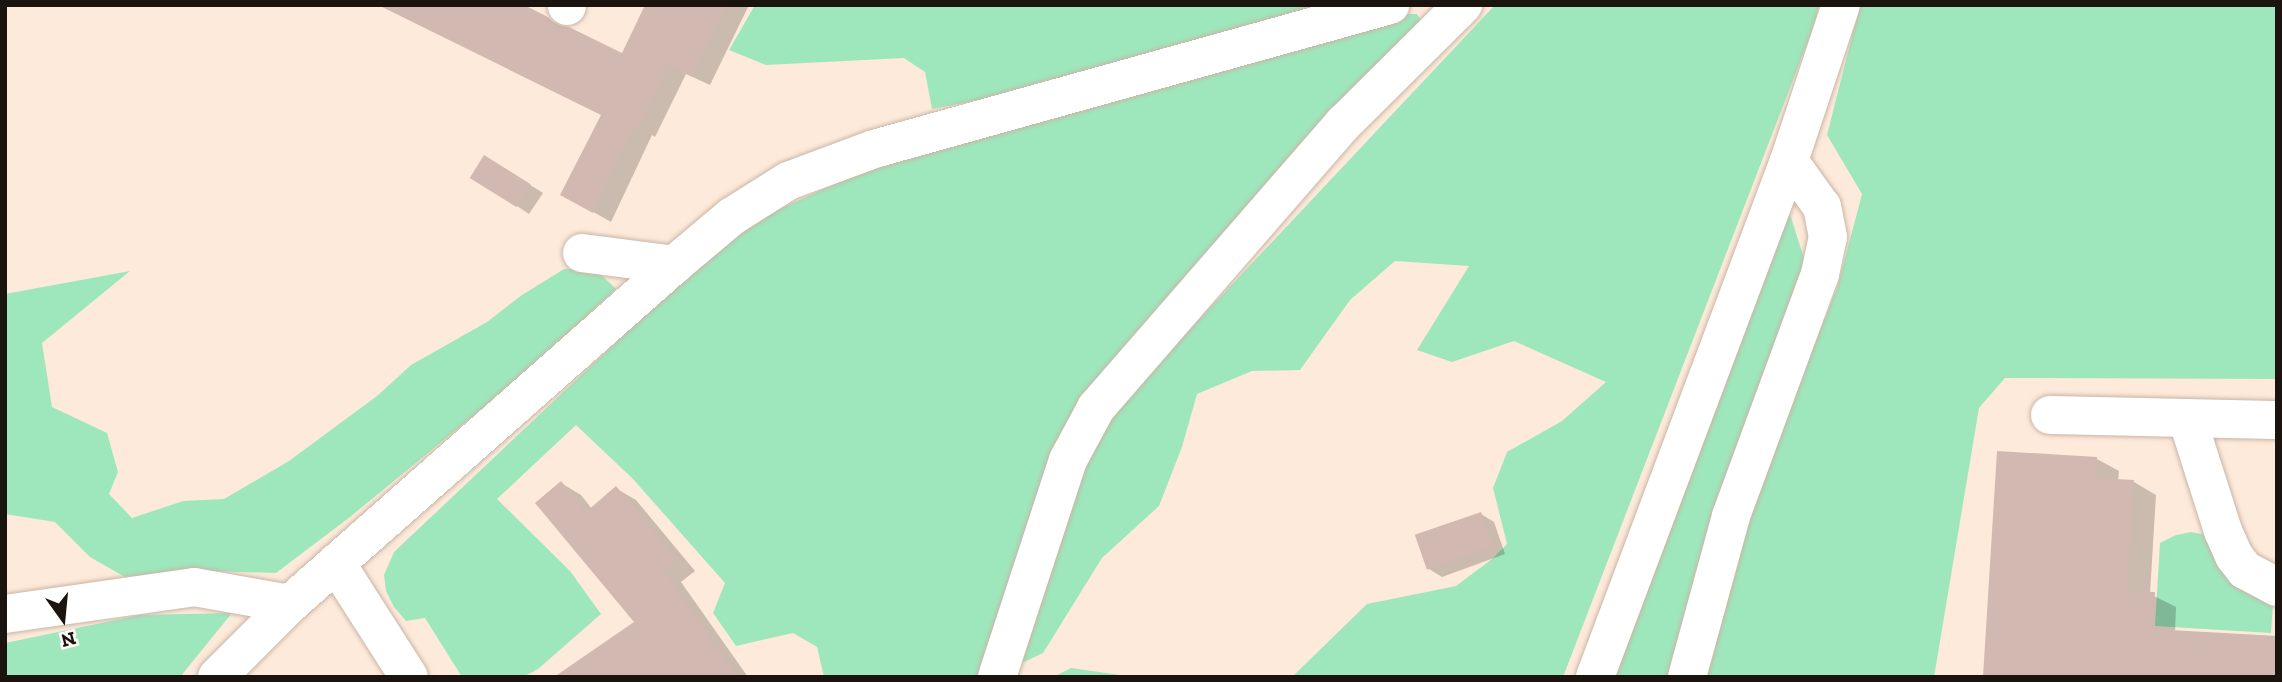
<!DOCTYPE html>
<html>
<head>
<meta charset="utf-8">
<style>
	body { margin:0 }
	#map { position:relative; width:2282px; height:682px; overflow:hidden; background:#feeada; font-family:"Zilla Slab",serif }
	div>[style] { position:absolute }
	.green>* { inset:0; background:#9ee7bc }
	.shadow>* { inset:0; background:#0003 }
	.building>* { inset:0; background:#d1b8b1; transform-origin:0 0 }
	.roads { filter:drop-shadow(0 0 2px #c8b5a6) drop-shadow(0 0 2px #c8b5a6) }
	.minor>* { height:38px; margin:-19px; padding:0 19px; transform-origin:19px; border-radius:19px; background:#fff }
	span { translate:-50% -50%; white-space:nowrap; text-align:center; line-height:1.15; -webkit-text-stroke:5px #fffaf7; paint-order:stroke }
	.frame { position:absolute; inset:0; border:7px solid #1a130e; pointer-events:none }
	.north { position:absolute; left:28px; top:584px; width:70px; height:70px; -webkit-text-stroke:5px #fffaf7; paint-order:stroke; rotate:165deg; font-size:19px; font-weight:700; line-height:28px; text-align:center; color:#1a130e }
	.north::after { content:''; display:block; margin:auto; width:24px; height:32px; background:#1a130e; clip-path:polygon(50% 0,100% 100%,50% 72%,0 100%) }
</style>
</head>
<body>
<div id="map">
	<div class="green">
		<div style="clip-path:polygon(755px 5px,1339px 5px,984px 99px,932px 109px,925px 72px,904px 58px,766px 65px,729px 50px)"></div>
		<div style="clip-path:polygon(1495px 5px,1819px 5px,1815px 23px,1563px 677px,1292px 677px,1367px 604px,1456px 586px,1492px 559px,1507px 544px,1493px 488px,1507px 452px,1562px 421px,1606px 382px,1514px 341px,1452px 362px,1417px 350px,1469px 266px,1395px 261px,1350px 300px,1300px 370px,1252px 371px,1197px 394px,1182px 447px,1159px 506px,1102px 558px,1043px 653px,1022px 663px,1034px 602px,1090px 444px,1129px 394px)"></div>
		<div style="clip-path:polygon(1860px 5px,2277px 5px,2277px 379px,2005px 378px,1979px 408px,1934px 677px,1702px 677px,1749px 512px,1838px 285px,1862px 194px,1827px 135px)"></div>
		<div style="clip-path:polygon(1406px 14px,1417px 14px,1421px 21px,1089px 394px,981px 677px,824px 677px,817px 647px,793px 633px,736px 646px,713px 613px,725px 583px,633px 479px,576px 425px,497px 499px,570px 571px,601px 614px,538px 669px,523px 677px,462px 677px,425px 618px,406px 621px,394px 607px,386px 591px,384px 575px,394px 552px,681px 281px,734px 237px,775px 211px,855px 175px)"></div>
		<div style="clip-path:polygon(1790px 214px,1806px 265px,1676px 677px,1613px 677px,1780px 219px)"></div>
		<div style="clip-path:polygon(593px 267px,616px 289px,519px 378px,350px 517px,276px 573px,209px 571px,125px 577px,90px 557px,55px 522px,5px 514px,5px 294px,130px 271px,42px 343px,52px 407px,107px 433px,118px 472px,109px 494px,132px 518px,183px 501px,224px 499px,289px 461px,377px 396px,411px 365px,487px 322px,522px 295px,564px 269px)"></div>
		<div style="clip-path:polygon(2191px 532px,2206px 535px,2273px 603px,2271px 633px,2155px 626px,2160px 543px,2176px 535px)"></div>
		<div style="clip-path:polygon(232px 613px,180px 677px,5px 677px,5px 643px,140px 615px)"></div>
		<div style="clip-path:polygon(1071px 668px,1134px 677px,1053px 677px)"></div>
	</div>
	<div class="shadow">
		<div style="clip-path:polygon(647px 5px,749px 5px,710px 85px,686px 74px,655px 137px,652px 135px,611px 222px,562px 194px,603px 116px,547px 19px,623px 55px)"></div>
		<div style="clip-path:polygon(497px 164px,543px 193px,529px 214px,517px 206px)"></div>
		<div style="clip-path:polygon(2097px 459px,2119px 471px,2118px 481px,2134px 482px,2156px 495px,2150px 594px,2176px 607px,2175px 632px,1984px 677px)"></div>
		<div style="clip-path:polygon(561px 483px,581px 495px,592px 509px,617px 489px,636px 500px,695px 571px,681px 582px,748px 677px,557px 677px,636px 622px)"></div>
		<div style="clip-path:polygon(1481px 514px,1494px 522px,1505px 554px,1442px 577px,1429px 569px)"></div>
	</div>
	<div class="building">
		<div style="clip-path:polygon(378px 5px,524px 5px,548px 17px,557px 25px,569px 27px,622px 53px,645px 5px,727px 5px,693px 77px,668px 65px,638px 129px,634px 127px,593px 213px,560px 195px,601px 115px)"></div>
		<div style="left:484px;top:155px;width:55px;height:27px;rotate:32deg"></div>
		<div style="clip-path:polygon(1997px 451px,2097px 457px,2096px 478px,2134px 480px,2127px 591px,2155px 592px,2152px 629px,2277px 636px,2277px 677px,1983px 677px)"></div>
		<div style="clip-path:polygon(561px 481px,586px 512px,616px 486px,676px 559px,663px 570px,737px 677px,554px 677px,634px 622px,535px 503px)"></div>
		<div style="left:1481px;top:512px;width:37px;height:70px;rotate:71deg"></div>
	</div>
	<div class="roads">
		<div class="minor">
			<div style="left:567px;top:6px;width:1px;rotate:-90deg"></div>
			<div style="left:582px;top:253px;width:93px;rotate:7.4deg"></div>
			<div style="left:2050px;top:415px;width:227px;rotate:1.3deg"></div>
			<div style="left:2187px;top:418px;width:119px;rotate:72.3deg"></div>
			<div style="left:2223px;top:531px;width:27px;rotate:66deg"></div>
			<div style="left:2234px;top:556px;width:18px;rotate:52deg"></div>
			<div style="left:2245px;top:570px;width:36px;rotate:28deg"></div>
			<div style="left:336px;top:563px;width:135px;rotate:57.4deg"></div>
			<div style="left:5px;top:614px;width:191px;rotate:-8.1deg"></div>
			<div style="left:194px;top:587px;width:97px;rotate:10deg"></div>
			<div style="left:217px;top:677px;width:103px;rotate:-45deg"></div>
			<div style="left:290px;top:604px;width:512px;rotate:-41.44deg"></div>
			<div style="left:674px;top:265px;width:75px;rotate:-40.1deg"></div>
			<div style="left:731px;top:217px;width:67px;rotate:-32.3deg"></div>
			<div style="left:788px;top:181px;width:92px;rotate:-20.4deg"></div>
			<div style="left:874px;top:149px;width:536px;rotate:-15.59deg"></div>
			<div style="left:997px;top:677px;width:228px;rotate:-71.9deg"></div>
			<div style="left:1068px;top:460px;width:59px;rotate:-61.7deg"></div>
			<div style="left:1096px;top:408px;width:378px;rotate:-49deg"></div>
			<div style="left:1344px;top:123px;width:168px;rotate:-44.8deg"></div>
			<div style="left:1595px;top:677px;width:551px;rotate:-69.4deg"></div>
			<div style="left:1789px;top:161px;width:164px;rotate:-71.6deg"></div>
			<div style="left:1687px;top:677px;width:167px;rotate:-74.7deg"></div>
			<div style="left:1731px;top:516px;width:258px;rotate:-69.8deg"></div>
			<div style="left:1820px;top:274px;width:38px;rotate:-78deg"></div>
			<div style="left:1828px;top:237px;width:31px;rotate:-101deg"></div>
			<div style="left:1822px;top:207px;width:57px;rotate:-125.7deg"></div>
		</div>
	</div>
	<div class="frame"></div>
	<div class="north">N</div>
</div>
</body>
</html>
